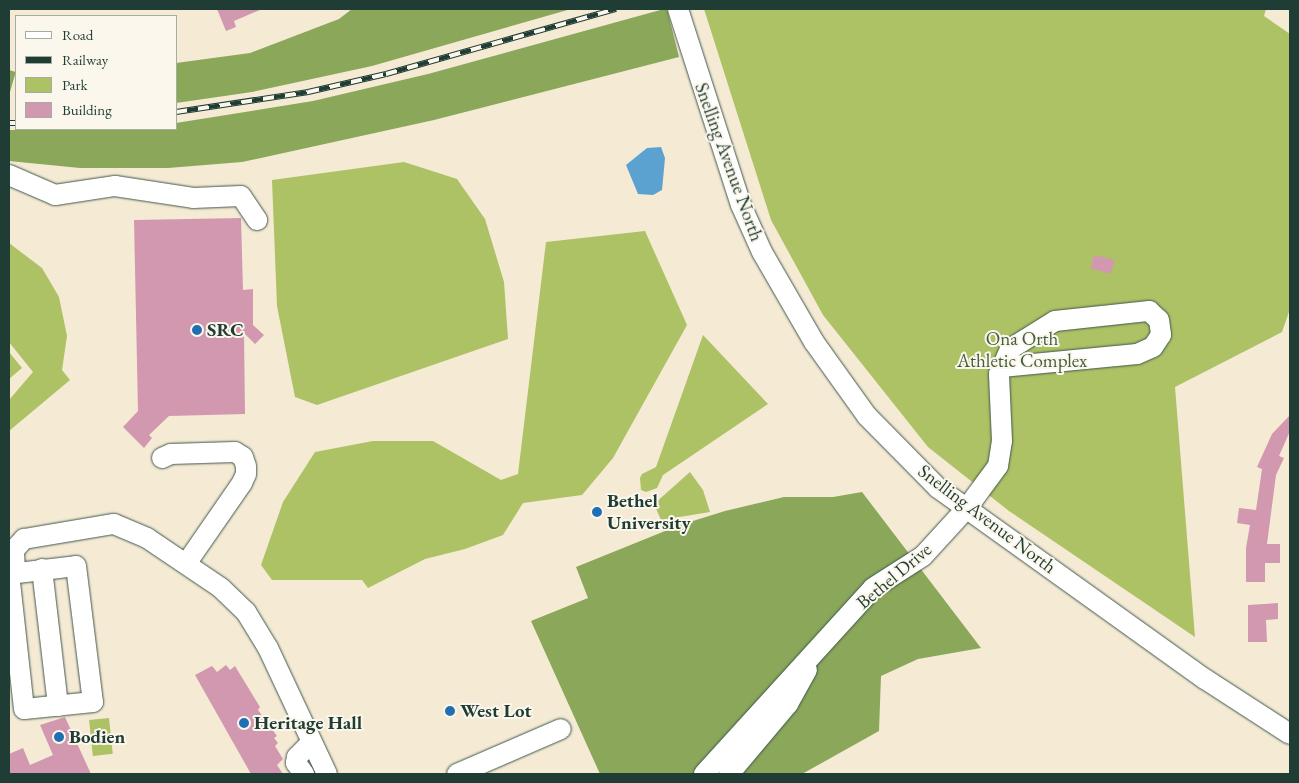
<!DOCTYPE html>
<html>
<head>
<meta charset="utf-8">
<style>
	body { margin:0 }
	#map { position:relative; width:1299px; height:783px; overflow:hidden; background:#f5ead4; font-family:"EB Garamond",serif }
	div>[style] { position:absolute }
	.green>* { inset:0; background:#adc165; transform-origin:0 0 }
	.forest>* { inset:0; background:#8aa75a; transform-origin:0 0 }
	.water>* { inset:0; background:#5ba2d1 }
	.building>* { inset:0; background:#d198b0; transform-origin:0 0 }
	.roads { filter:drop-shadow(0 0 1px #3f574c) drop-shadow(0 0 1px #3f574c) }
	.minor>* { height:20px; margin:-10px; padding:0 10px; transform-origin:10px; border-radius:10px; background:#fff }
	.rail>* { height:5.5px; margin-top:-2.75px; transform-origin:0; background:repeating-linear-gradient(90deg,#fbf7ec 0 11px,#1f3d34 0 22px); box-sizing:border-box; border-block:1px solid #1f3d34 }
	.dots>* { width:14px; height:14px; translate:-50% -50%; box-sizing:border-box; border:2px solid #fbf7ec; border-radius:50% }
	span { translate:-50% -50%; white-space:nowrap; text-align:center; line-height:1.15; -webkit-text-stroke:4px #fbf7ec; paint-order:stroke }
	.street-label { font-size:19px; color:#1f3d34 }
	.poi-label { font-size:19px; color:#1f3d34; font-weight:700 }
	.left { translate:0 -50%; text-align:left }
	.park-label { font-size:19px; color:#425e40 }
	.frame { position:absolute; inset:0; border:10px solid #1f3d34; pointer-events:none }
	.legend { position:absolute; left:15px; top:15px; width:162px; height:115px; box-sizing:border-box; background:#fbf7ec; border:1px solid #a3ada2; margin:0; padding:6px 9px; list-style:none; font-size:15px; color:#1f3d34 }
	.legend li { display:flex; align-items:center; gap:10px; height:25px }
	.legend b { width:25px; border:1px solid #a3ada2 }
</style>
</head>
<body>
<div id="map">
	<div class="green">
		<div style="clip-path:polygon(704px 9px,1266px 9px,1264px 16px,1290px 34px,1290px 309px,1282px 332px,1175px 387px,1195px 637px,1009px 511px,928px 447px,823px 315px,771px 220px)"></div>
		<div style="clip-path:polygon(404px 162px,457px 179px,485px 219px,504px 282px,508px 339px,317px 405px,295px 397px,277px 306px,272px 180px)"></div>
		<div style="clip-path:polygon(645px 231px,687px 325px,613px 458px,582px 495px,523px 503px,503px 535px,465px 549px,425px 559px,368px 588px,362px 580px,272px 580px,261px 565px,283px 502px,315px 452px,373px 441px,433px 441px,501px 480px,518px 474px,546px 242px)"></div>
		<div style="clip-path:polygon(9px 243px,42px 268px,59px 297px,67px 336px,62px 370px,70px 380px,9px 431px,9px 400px,33px 372px,9px 342px)"></div>
		<div style="clip-path:polygon(703px 335px,768px 404px,663px 475px,657px 488px,646px 492px,641px 490px,640px 478px,642px 474px,656px 467px)"></div>
		<div style="clip-path:polygon(9px 352px,22px 368px,9px 379px)"></div>
		<div style="clip-path:polygon(690px 472px,703px 490px,710px 512px,661px 520px,654px 504px)"></div>
		<div style="left:109px;top:718px;width:36px;height:20px;rotate:84deg"></div>
	</div>
	<div class="forest">
		<div style="clip-path:polygon(352px 9px,571px 9px,372px 66px,252px 92px,176px 103px,176px 63px,250px 53px,339px 19px)"></div>
		<div style="clip-path:polygon(664px 9px,667px 9px,679px 57px,434px 120px,242px 162px,168px 168px,80px 168px,9px 161px,9px 130px,176px 129px,176px 123px,313px 101px,428px 74px)"></div>
		<div style="left:9px;top:70px;width:7px;height:43px;rotate:16deg"></div>
		<div style="clip-path:polygon(862px 492px,981px 648px,918px 659px,881px 676px,879px 731px,802px 774px,600px 774px,531px 621px,588px 598px,576px 567px,680px 525px,725px 511px,784px 497px,833px 497px)"></div>
	</div>
	<div class="water">
		<div style="clip-path:polygon(661px 147px,665px 158px,662px 190px,653px 195px,638px 194px,626px 165px,647px 148px)"></div>
	</div>
	<div class="building">
		<div style="clip-path:polygon(217px 9px,262px 9px,234px 21px,236px 27px,226px 31px)"></div>
		<div style="clip-path:polygon(241px 218px,243px 290px,253px 289px,253px 325px,264px 335px,255px 344px,244px 333px,245px 414px,169px 416px,149px 435px,152px 438px,144px 448px,123px 427px,138px 411px,134px 220px)"></div>
		<div style="left:1094px;top:255px;width:21px;height:14px;rotate:14deg"></div>
		<div style="clip-path:polygon(1290px 415px,1290px 431px,1279px 456px,1284px 458px,1276px 475px,1267px 544px,1280px 544px,1280px 563px,1265px 563px,1265px 582px,1246px 582px,1246px 548px,1250px 525px,1237px 523px,1239px 508px,1256px 510px,1262px 469px,1257px 467px,1272px 434px)"></div>
		<div style="clip-path:polygon(1278px 603px,1278px 619px,1266px 620px,1267px 642px,1248px 642px,1248px 605px)"></div>
		<div style="clip-path:polygon(226px 665px,230px 670px,235px 666px,260px 707px,258px 710px,277px 736px,274px 738px,278px 743px,275px 746px,283px 759px,277px 765px,283px 774px,251px 774px,195px 675px,212px 666px,217px 672px)"></div>
		<div style="clip-path:polygon(65px 717px,91px 774px,9px 774px,9px 754px,23px 748px,30px 765px,53px 755px,40px 725px)"></div>
	</div>
	<div class="roads">
		<div class="minor">
			<div style="left:678px;top:9px;width:206px;rotate:72.2deg"></div>
			<div style="left:741px;top:205px;width:51px;rotate:65.9deg"></div>
			<div style="left:762px;top:252px;width:104px;rotate:60deg"></div>
			<div style="left:814px;top:342px;width:91px;rotate:54.4deg"></div>
			<div style="left:867px;top:416px;width:101px;rotate:45.4deg"></div>
			<div style="left:938px;top:488px;width:328px;rotate:35.6deg"></div>
			<div style="left:1205px;top:679px;width:101px;rotate:32.9deg"></div>
			<div style="left:9px;top:175px;width:50px;rotate:23.5deg"></div>
			<div style="left:55px;top:195px;width:61px;rotate:-8.5deg"></div>
			<div style="left:115px;top:186px;width:79px;rotate:8.7deg"></div>
			<div style="left:193px;top:198px;width:48px;rotate:-2.4deg"></div>
			<div style="left:241px;top:196px;width:29px;rotate:56deg"></div>
			<div style="left:162px;top:458px;width:10px;rotate:-24deg"></div>
			<div style="left:171px;top:454px;width:64px;rotate:-1.8deg"></div>
			<div style="left:235px;top:452px;width:9px;rotate:32deg"></div>
			<div style="left:243px;top:457px;width:9px;rotate:72deg"></div>
			<div style="left:246px;top:466px;width:8px;rotate:90deg"></div>
			<div style="left:246px;top:474px;width:10px;rotate:114deg"></div>
			<div style="left:242px;top:483px;width:98px;rotate:124.7deg"></div>
			<div style="left:76px;top:566px;width:137px;rotate:82.9deg"></div>
			<div style="left:93px;top:702px;width:69px;rotate:174.2deg"></div>
			<div style="left:24px;top:709px;width:136px;rotate:-96.3deg"></div>
			<div style="left:9px;top:574px;width:67px;rotate:-6.8deg"></div>
			<div style="left:42px;top:569px;width:138px;rotate:83.3deg"></div>
			<div style="left:15px;top:571px;width:21px;rotate:-93deg"></div>
			<div style="left:14px;top:550px;width:15px;rotate:-48deg"></div>
			<div style="left:24px;top:539px;width:91px;rotate:-9.5deg"></div>
			<div style="left:114px;top:524px;width:36px;rotate:23deg"></div>
			<div style="left:147px;top:538px;width:89px;rotate:34deg"></div>
			<div style="left:221px;top:588px;width:35px;rotate:44deg"></div>
			<div style="left:246px;top:612px;width:42px;rotate:58.6deg"></div>
			<div style="left:268px;top:648px;width:139px;rotate:64.9deg"></div>
			<div style="left:304px;top:774px;width:14px;rotate:-126deg"></div>
			<div style="left:296px;top:763px;width:6px;rotate:-81deg"></div>
			<div style="left:297px;top:757px;width:21px;rotate:-45deg"></div>
			<div style="left:457px;top:774px;width:113px;rotate:-23.4deg"></div>
			<div style="left:704px;top:774px;width:251px;rotate:-47.7deg"></div>
			<div style="left:873px;top:588px;width:59px;rotate:-32.6deg"></div>
			<div style="left:923px;top:556px;width:65px;rotate:-47.5deg"></div>
			<div style="left:967px;top:508px;width:52px;rotate:-53.6deg"></div>
			<div style="left:998px;top:466px;width:25px;rotate:-81deg"></div>
			<div style="left:1002px;top:441px;width:67px;rotate:-92.6deg"></div>
			<div style="left:999px;top:374px;width:27px;rotate:-66deg"></div>
			<div style="left:1010px;top:349px;width:53px;rotate:-31.9deg"></div>
			<div style="left:1055px;top:321px;width:95px;rotate:-6.1deg"></div>
			<div style="left:1149px;top:311px;width:13px;rotate:42deg"></div>
			<div style="left:1159px;top:320px;width:15px;rotate:82deg"></div>
			<div style="left:1161px;top:335px;width:14px;rotate:124deg"></div>
			<div style="left:1153px;top:347px;width:17px;rotate:156deg"></div>
			<div style="left:1137px;top:354px;width:136px;rotate:174.5deg"></div>
			<div style="left:729px;top:774px;width:92px;rotate:-49.9deg"></div>
			<div style="left:788px;top:704px;width:39px;rotate:-61deg"></div>
		</div>
	</div>
	<div class="rail">
		<div style="left:176px;top:112px;width:134px;rotate:-8.6deg"></div>
		<div style="left:308px;top:92px;width:80px;rotate:-13deg"></div>
		<div style="left:386px;top:74px;width:239px;rotate:-15.8deg"></div>
		<div style="left:9px;top:123px;width:7px"></div>
	</div>
	<div class="dots">
		<div style="left:197px;top:330px;background:#1f6fb2"></div>
		<div style="left:597px;top:512px;background:#1f6fb2"></div>
		<div style="left:450px;top:711px;background:#1f6fb2"></div>
		<div style="left:244px;top:723px;background:#1f6fb2"></div>
		<div style="left:59px;top:737px;background:#1f6fb2"></div>
	</div>
	<div class="street-label">
		<span style="left:729px;top:162px;rotate:70deg">Snelling Avenue North</span>
		<span style="left:987px;top:519px;rotate:37deg">Snelling Avenue North</span>
		<span style="left:894px;top:576px;rotate:-40deg">Bethel Drive</span>
	</div>
	<div class="poi-label">
		<span class="left" style="left:207px;top:330px">SRC</span>
		<span class="left" style="left:607px;top:512px">Bethel<br>University</span>
		<span class="left" style="left:460px;top:711px">West Lot</span>
		<span class="left" style="left:254px;top:723px">Heritage Hall</span>
		<span class="left" style="left:69px;top:737px">Bodien</span>
	</div>
	<div class="park-label">
		<span style="left:1022px;top:350px">Ona Orth<br>Athletic Complex</span>
	</div>
	<div class="frame"></div>
	<ul class="legend">
	<li><b style="height:6px;background:#fff"></b>Road</li>
	<li><b style="height:6px;background:#1f3d34"></b>Railway</li>
	<li><b style="height:14px;background:#adc165"></b>Park</li>
	<li><b style="height:14px;background:#d198b0"></b>Building</li>
	</ul>
</div>
</body>
</html>
